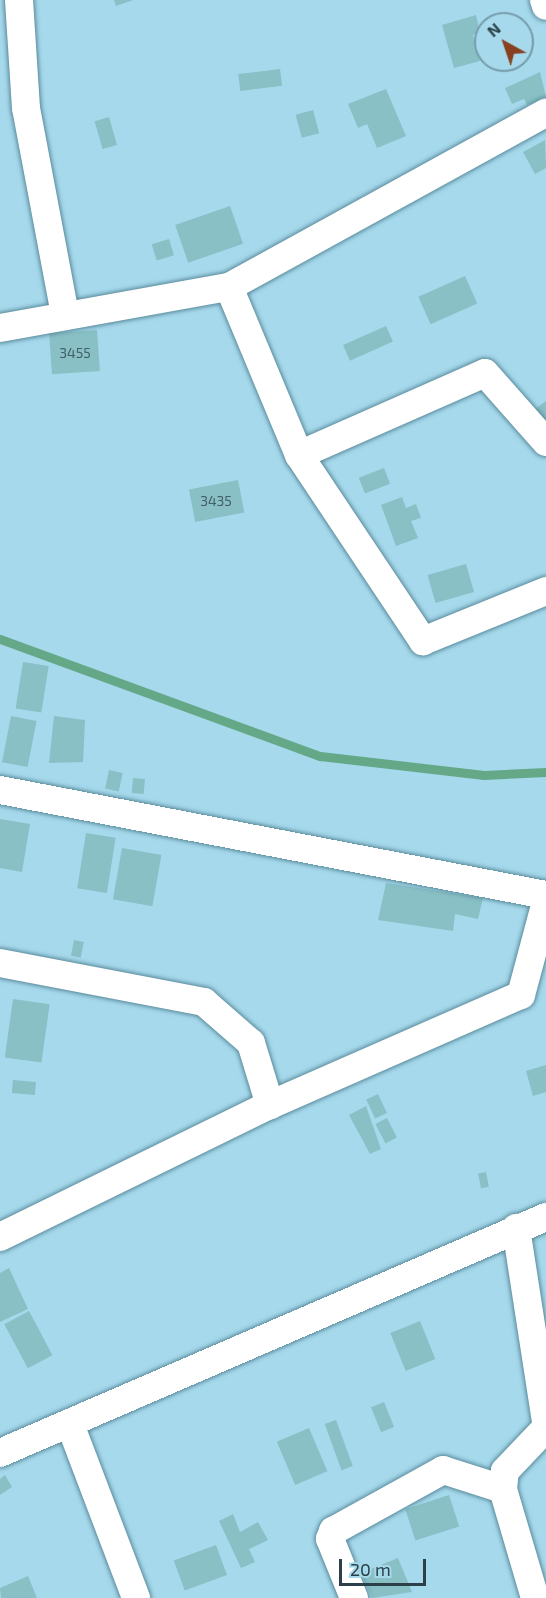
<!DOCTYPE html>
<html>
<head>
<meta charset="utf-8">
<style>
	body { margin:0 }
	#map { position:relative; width:546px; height:1598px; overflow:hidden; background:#a6d9ec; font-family:"Exo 2",sans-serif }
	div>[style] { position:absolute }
	.stream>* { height:9px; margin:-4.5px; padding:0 4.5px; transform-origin:4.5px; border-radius:4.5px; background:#65a888 }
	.building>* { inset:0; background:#88c0c5; transform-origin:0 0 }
	.roads { filter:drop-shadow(0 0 2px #5a8b9c) drop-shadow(0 0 2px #5a8b9c) }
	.street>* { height:28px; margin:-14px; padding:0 14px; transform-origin:14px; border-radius:14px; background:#fff }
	span { translate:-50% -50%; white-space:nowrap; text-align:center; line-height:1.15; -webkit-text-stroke:5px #a6d9ec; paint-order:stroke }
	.number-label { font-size:14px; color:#426067 }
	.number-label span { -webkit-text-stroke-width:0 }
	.north { position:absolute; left:474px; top:12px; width:60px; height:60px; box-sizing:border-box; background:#a6d9ec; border:2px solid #759caa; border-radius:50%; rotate:320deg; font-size:16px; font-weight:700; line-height:24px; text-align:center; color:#2b4048 }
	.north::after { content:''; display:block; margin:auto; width:21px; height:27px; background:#884021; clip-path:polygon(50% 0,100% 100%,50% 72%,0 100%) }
	.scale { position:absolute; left:339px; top:1559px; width:87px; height:27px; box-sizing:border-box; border:3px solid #2b4048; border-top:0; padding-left:8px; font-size:18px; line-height:21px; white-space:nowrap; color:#2b4048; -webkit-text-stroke:4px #a6d9ec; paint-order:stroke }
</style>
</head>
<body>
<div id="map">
	<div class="stream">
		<div style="left:0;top:639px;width:341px;rotate:20.1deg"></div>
		<div style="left:320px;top:756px;width:165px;rotate:6.6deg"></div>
		<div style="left:484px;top:775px;width:62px;rotate:-2.8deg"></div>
	</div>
	<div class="building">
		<div style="clip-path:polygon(114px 0,133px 0,116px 6px)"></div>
		<div style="clip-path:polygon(476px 15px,480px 32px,473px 35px,480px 61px,454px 68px,442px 25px)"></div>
		<div style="left:280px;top:69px;width:17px;height:42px;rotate:83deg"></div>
		<div style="clip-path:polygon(540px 72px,546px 97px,527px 105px,524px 99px,512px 104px,505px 88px)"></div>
		<div style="clip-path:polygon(386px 89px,406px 136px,377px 148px,367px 124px,358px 128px,348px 104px)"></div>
		<div style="left:313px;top:110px;width:24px;height:18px;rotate:75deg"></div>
		<div style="left:109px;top:117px;width:29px;height:15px;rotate:74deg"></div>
		<div style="clip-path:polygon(545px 140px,546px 168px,535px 174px,523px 152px)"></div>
		<div style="left:230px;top:206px;width:40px;height:58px;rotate:71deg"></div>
		<div style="left:169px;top:239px;width:17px;height:18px;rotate:73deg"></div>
		<div style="left:465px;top:276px;width:30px;height:51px;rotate:66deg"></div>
		<div style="left:386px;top:326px;width:17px;height:47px;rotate:66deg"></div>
		<div style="left:97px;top:330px;width:41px;height:48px;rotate:86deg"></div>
		<div style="clip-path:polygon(546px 401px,546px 419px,542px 422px,534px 410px)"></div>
		<div style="left:384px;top:468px;width:17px;height:27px;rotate:69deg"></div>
		<div style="left:238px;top:480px;width:33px;height:50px;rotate:79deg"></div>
		<div style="clip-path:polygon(402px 497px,406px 508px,416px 504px,421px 518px,411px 521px,418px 538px,396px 546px,381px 505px)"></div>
		<div style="left:466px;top:564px;width:29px;height:40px;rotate:74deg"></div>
		<div style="left:23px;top:662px;width:26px;height:47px;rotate:9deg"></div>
		<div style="left:11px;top:716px;width:26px;height:47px;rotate:11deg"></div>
		<div style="clip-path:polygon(54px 716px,85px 720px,83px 762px,49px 763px)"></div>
		<div style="left:109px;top:770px;width:14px;height:19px;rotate:12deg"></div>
		<div style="left:133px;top:778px;width:12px;height:15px;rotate:5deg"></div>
		<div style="clip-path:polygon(0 819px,30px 824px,22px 872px,0 868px)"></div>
		<div style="left:86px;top:833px;width:30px;height:56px;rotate:9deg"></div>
		<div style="left:122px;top:848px;width:40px;height:52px;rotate:10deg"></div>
		<div style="clip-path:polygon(386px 883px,483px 898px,478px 919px,455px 914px,453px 931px,378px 920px)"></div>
		<div style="left:74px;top:940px;width:10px;height:16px;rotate:11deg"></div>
		<div style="left:13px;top:999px;width:37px;height:59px;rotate:8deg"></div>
		<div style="clip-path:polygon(546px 1065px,546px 1092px,533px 1096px,526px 1071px)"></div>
		<div style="left:13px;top:1080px;width:23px;height:13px;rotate:5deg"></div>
		<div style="left:378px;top:1094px;width:21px;height:13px;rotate:65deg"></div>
		<div style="clip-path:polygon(366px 1106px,381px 1149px,370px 1154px,349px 1115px)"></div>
		<div style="left:387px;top:1118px;width:22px;height:13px;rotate:63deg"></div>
		<div style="left:486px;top:1172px;width:15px;height:8px;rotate:79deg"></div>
		<div style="clip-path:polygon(9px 1268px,28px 1309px,0 1322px,0 1273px)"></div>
		<div style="left:29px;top:1311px;width:50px;height:28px;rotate:62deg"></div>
		<div style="left:420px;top:1321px;width:41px;height:32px;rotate:68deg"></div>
		<div style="left:384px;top:1402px;width:27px;height:14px;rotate:68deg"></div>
		<div style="left:336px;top:1420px;width:49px;height:12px;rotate:70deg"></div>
		<div style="left:309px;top:1428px;width:47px;height:35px;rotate:67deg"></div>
		<div style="clip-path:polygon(5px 1475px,12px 1487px,0 1495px,0 1479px)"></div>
		<div style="left:449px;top:1495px;width:33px;height:46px;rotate:72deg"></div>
		<div style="clip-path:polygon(233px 1514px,240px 1532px,258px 1522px,268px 1540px,249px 1549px,255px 1562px,241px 1568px,219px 1521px)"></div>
		<div style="left:216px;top:1545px;width:32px;height:45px;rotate:70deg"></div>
		<div style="clip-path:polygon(398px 1558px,412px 1592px,372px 1598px,361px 1573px)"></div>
		<div style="clip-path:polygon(28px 1576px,37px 1598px,1px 1598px,0 1588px)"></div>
	</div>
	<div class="roads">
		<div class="street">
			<div style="left:19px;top:0;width:108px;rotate:86.3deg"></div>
			<div style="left:26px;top:108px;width:211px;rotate:79.3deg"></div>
			<div style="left:544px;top:0;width:6px;rotate:72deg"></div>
			<div style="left:229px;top:287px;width:182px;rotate:67.4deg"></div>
			<div style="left:299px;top:455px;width:224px;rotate:56.3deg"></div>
			<div style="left:423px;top:641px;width:133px;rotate:-22.1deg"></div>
			<div style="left:0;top:328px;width:233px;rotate:-10.2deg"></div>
			<div style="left:229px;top:287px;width:362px;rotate:-28.8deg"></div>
			<div style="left:299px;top:455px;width:203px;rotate:-23.8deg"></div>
			<div style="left:485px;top:373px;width:92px;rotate:48.5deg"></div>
			<div style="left:0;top:790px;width:556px;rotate:10.89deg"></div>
			<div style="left:0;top:963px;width:208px;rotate:10.8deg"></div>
			<div style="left:204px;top:1002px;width:62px;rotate:41.1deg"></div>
			<div style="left:251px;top:1043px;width:65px;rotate:73deg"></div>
			<div style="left:516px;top:1228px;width:196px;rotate:81.2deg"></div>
			<div style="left:0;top:1237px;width:301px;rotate:-26.1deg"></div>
			<div style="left:270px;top:1105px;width:274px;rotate:-23.7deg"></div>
			<div style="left:521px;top:995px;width:96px;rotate:-75deg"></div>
			<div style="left:70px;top:1424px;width:186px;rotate:69.2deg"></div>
			<div style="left:0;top:1453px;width:595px;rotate:-23.38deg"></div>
			<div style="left:354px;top:1598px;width:64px;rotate:-112.1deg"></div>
			<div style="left:330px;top:1539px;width:9px;rotate:-69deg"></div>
			<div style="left:333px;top:1531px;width:126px;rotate:-29deg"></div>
			<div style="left:443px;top:1470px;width:63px;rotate:17.6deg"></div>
			<div style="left:535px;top:1598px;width:114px;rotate:-106.4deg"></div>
			<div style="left:503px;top:1489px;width:18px;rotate:-84deg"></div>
			<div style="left:505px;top:1471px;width:59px;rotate:-46.4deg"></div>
		</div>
	</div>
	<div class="number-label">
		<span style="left:75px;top:353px">3455</span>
		<span style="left:216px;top:501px">3435</span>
	</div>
	<div class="north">N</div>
	<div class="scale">20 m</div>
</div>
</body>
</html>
